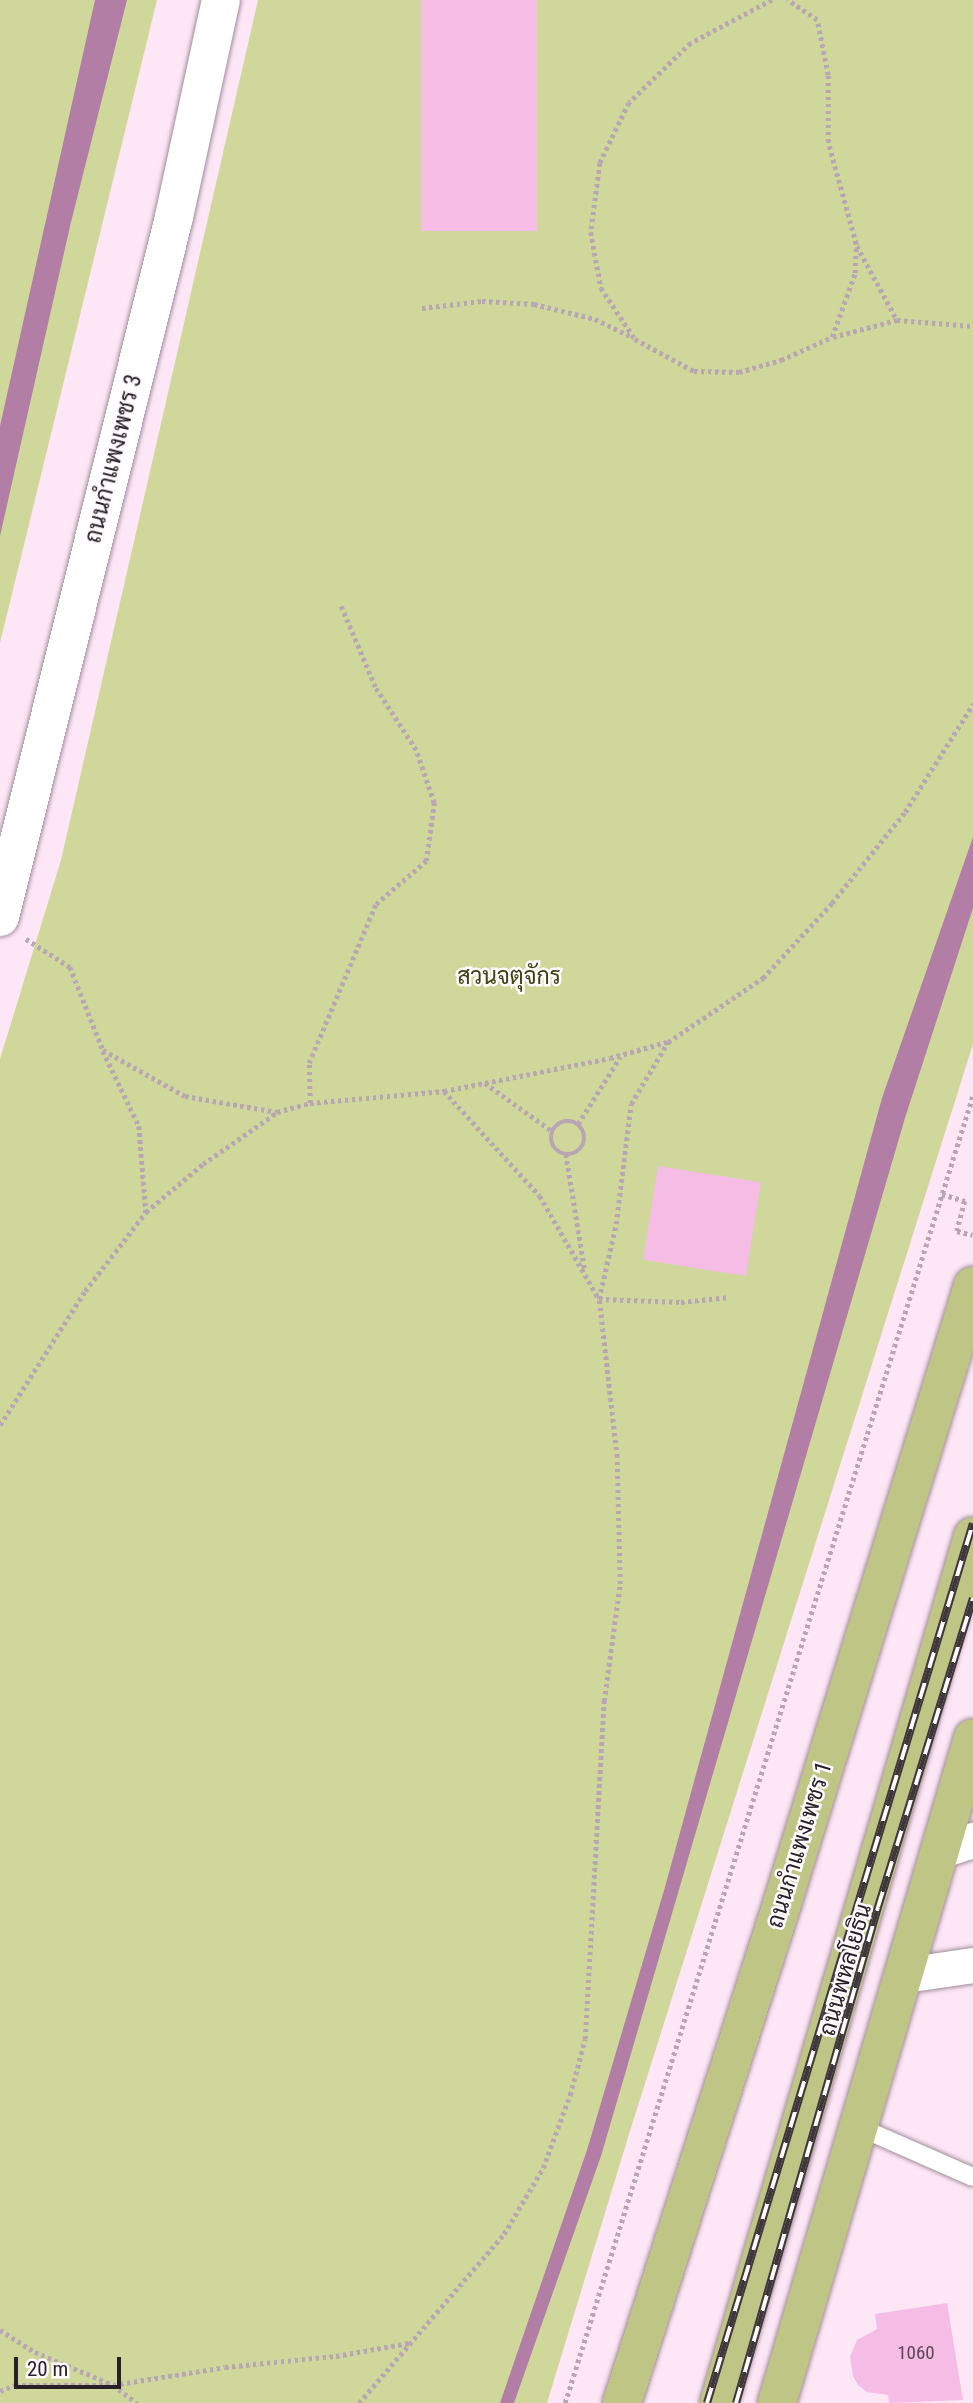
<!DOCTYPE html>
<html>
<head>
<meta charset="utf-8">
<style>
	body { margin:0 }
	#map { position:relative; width:973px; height:2403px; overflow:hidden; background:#fde7f6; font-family:"Roboto Condensed",Sarabun,sans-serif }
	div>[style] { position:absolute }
	.green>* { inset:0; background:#cfd89a }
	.water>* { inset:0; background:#b37ea5 }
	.building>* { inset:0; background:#f5bce5; transform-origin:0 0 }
	.path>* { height:4.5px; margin-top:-2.25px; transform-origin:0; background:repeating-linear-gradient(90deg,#b8a7b3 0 3.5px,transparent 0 7px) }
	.path>.ring { margin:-2.25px; padding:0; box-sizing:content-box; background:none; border:4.5px solid #b8a7b3; border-radius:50% }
	.roads { filter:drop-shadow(0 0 2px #a18d9b) drop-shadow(0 0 2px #a18d9b) }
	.service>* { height:18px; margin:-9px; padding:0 9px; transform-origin:9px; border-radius:9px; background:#fff }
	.minor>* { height:35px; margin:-17.5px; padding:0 17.5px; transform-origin:17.5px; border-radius:17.5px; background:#fff }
	.tertiary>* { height:38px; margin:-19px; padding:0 19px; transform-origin:19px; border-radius:19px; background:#fff }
	.primary>* { height:38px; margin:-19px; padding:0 19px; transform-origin:19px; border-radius:19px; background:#bec585 }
	.rail>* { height:8px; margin-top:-4px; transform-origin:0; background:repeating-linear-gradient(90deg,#fffafd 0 16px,#3f353c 0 32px); box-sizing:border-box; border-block:2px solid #3f353c }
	span { translate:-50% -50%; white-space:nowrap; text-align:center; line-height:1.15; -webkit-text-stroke:5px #fffafd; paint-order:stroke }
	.number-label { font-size:19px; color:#5b4756 }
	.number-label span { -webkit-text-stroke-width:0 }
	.street-label { font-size:23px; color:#282026 }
	.park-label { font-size:23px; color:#3d4212 }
	.scale { position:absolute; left:14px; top:2357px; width:107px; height:32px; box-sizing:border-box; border:4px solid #282026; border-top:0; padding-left:9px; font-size:21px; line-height:24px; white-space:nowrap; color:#282026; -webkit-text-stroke:5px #fffafd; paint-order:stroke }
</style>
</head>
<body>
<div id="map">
	<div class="green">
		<div style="clip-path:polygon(0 0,157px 0,0 643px)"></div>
		<div style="clip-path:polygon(258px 0,973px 0,973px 1044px,630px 2131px,547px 2403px,0 2403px,0 1059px,61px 860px)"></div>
	</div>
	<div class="water">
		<div style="clip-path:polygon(95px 0,127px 0,71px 222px,0 536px,0 426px)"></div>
		<div style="clip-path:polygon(973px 837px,973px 908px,905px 1118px,601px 2156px,514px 2403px,500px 2403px,587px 2150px,665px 1887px,882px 1098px)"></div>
	</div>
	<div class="building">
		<div style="left:421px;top:0;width:116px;height:231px"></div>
		<div style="left:658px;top:1166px;width:104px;height:95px;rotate:9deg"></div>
		<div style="clip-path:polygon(947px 2303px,963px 2400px,889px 2403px,888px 2395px,867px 2392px,858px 2385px,853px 2376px,850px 2357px,857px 2340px,877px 2329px,875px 2314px)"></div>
	</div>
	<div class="path">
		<div style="left:772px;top:0;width:92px;rotate:152deg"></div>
		<div style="left:691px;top:43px;width:86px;rotate:135.9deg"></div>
		<div style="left:629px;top:103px;width:67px;rotate:115.8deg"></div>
		<div style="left:600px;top:163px;width:70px;rotate:97.4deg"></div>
		<div style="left:591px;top:232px;width:57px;rotate:79.9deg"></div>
		<div style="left:601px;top:288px;width:61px;rotate:56.3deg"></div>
		<div style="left:635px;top:339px;width:67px;rotate:28.5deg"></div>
		<div style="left:694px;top:371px;width:45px;rotate:1.3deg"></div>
		<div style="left:739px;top:372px;width:44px;rotate:-15.9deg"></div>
		<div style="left:781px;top:360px;width:56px;rotate:-24.3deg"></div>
		<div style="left:832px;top:337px;width:68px;rotate:-70.2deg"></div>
		<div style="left:855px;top:273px;width:29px;rotate:-88deg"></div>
		<div style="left:856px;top:244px;width:106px;rotate:-105.4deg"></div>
		<div style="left:828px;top:142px;width:67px;rotate:-90deg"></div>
		<div style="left:828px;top:75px;width:56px;rotate:-101.3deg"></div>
		<div style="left:817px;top:20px;width:36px;rotate:-146deg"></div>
		<div style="left:857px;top:246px;width:84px;rotate:61.6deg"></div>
		<div style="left:897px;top:320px;width:76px;rotate:4.5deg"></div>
		<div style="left:422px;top:308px;width:60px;rotate:-6.7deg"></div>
		<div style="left:482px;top:301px;width:52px;rotate:3.3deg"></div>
		<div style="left:534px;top:304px;width:63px;rotate:13.8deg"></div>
		<div style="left:595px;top:319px;width:43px;rotate:26deg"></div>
		<div style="left:833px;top:337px;width:66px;rotate:-14.9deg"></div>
		<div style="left:26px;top:939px;width:52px;rotate:32.5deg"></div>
		<div style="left:70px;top:967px;width:89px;rotate:68.3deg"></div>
		<div style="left:103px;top:1050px;width:94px;rotate:29.3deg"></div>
		<div style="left:185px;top:1096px;width:93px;rotate:9.9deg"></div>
		<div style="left:277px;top:1112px;width:34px;rotate:-15deg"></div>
		<div style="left:310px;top:1103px;width:135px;rotate:-5.1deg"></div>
		<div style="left:444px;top:1091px;width:169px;rotate:-11.2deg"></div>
		<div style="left:610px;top:1058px;width:59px;rotate:-15.7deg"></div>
		<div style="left:103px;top:1051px;width:83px;rotate:64.4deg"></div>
		<div style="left:139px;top:1126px;width:86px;rotate:85.3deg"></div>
		<div style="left:485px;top:1083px;width:82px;rotate:35.6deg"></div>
		<div style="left:444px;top:1091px;width:142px;rotate:47.6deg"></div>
		<div style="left:540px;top:1196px;width:119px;rotate:60.2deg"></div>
		<div style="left:599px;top:1299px;width:82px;rotate:2.1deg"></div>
		<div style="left:681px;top:1302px;width:48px;rotate:-5.9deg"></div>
		<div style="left:310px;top:1103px;width:40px;rotate:-91.4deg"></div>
		<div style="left:309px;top:1063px;width:173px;rotate:-67.2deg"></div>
		<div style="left:376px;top:904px;width:66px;rotate:-40.7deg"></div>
		<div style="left:426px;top:861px;width:59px;rotate:-82.1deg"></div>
		<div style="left:434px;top:803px;width:56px;rotate:-108.8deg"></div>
		<div style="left:416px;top:750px;width:75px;rotate:-123.1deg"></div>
		<div style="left:375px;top:687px;width:88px;rotate:-112.8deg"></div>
		<div class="ring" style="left:551px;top:1121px;width:29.5px;height:29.5px"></div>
		<div style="left:578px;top:1124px;width:79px;rotate:-57.9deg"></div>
		<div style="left:566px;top:1154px;width:119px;rotate:80.8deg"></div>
		<div style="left:942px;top:1194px;width:24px;rotate:17deg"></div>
		<div style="left:965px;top:1201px;width:31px;rotate:105deg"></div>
		<div style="left:957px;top:1231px;width:16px;rotate:14deg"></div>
		<div style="left:0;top:1425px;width:159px;rotate:-57.6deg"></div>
		<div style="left:85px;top:1291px;width:100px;rotate:-52.3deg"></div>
		<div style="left:146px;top:1212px;width:75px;rotate:-40.1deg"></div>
		<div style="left:203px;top:1164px;width:89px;rotate:-34.9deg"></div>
		<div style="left:0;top:2330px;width:41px;rotate:32.2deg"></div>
		<div style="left:35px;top:2352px;width:85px;rotate:22.9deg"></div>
		<div style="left:113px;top:2385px;width:113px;rotate:-9.1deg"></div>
		<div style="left:225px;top:2367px;width:112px;rotate:-5.7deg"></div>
		<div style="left:336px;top:2356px;width:74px;rotate:-10.1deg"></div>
		<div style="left:0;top:2391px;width:16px;rotate:-22deg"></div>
		<div style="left:15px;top:2385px;width:98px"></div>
		<div style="left:113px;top:2385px;width:30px;rotate:37deg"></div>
		<div style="left:359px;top:2403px;width:223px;rotate:-49.4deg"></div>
		<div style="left:504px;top:2234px;width:77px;rotate:-59.4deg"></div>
		<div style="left:543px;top:2168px;width:78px;rotate:-69.7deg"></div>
		<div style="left:570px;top:2095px;width:58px;rotate:-75deg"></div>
		<div style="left:585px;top:2039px;width:339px;rotate:-86.8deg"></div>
		<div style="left:604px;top:1701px;width:118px;rotate:-82.2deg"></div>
		<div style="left:620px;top:1584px;width:127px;rotate:-91.4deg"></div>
		<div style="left:617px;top:1457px;width:159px;rotate:-96.5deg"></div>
		<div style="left:599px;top:1299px;width:77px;rotate:-77.2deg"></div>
		<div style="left:616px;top:1224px;width:121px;rotate:-82.9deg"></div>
		<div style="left:631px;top:1104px;width:72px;rotate:-59.2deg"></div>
		<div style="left:668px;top:1042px;width:115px;rotate:-34deg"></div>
		<div style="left:763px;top:978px;width:102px;rotate:-47.4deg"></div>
		<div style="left:832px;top:903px;width:117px;rotate:-51.3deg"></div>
		<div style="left:905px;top:812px;width:128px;rotate:-57.8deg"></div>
		<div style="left:565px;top:2403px;width:1370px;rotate:-72.68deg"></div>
	</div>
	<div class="roads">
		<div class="service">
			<div style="left:859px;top:2127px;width:124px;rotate:23.7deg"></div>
		</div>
		<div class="minor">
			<div style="left:942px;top:1850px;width:33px;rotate:-18deg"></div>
			<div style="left:905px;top:1975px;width:69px;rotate:-8.4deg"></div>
		</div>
		<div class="tertiary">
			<div style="left:0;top:917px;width:721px;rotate:-76.04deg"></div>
			<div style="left:174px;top:217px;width:222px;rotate:-77.8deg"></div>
		</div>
		<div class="primary">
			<div style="left:622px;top:2403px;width:524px;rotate:-72.22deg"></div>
			<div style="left:782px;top:1904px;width:647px;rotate:-72.83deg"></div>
			<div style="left:719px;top:2403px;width:903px;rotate:-73.67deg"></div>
			<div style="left:777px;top:2403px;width:693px;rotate:-73.58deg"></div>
		</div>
	</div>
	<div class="rail">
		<div style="left:707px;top:2403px;width:919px;rotate:-73.18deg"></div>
		<div style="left:736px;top:2403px;width:516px;rotate:-74.02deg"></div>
		<div style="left:878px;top:1907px;width:323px;rotate:-72.9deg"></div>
	</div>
	<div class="number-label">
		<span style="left:916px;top:2353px">1060</span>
	</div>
	<div class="street-label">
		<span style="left:114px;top:459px;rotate:-76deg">ถนนกำแพงเพชร 3</span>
		<span style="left:800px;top:1845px;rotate:-73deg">ถนนกำแพงเพชร 1</span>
		<span style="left:846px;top:1970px;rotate:-74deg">ถนนพหลโยธิน</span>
	</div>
	<div class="park-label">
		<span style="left:509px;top:977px">สวนจตุจักร</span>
	</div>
	<div class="scale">20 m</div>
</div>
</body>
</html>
